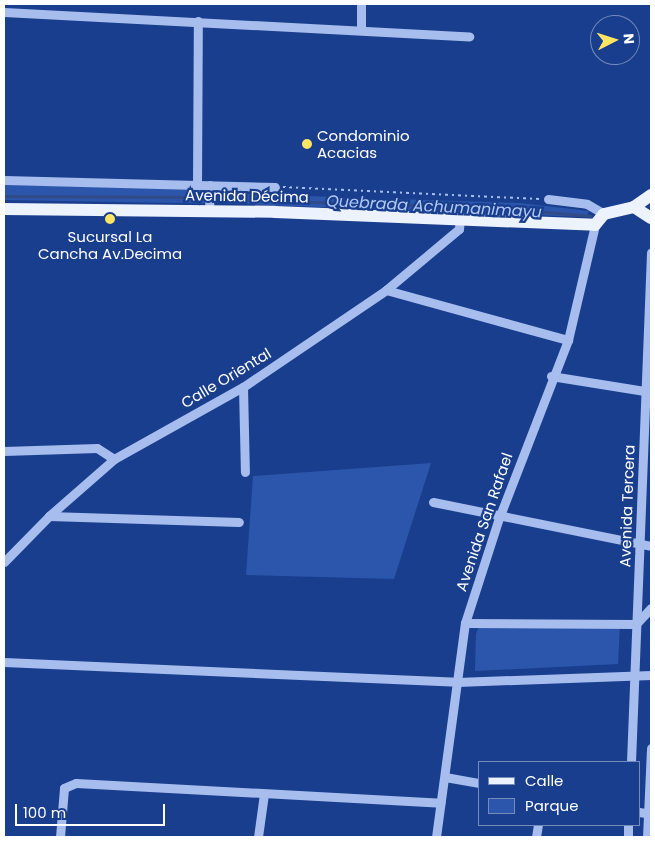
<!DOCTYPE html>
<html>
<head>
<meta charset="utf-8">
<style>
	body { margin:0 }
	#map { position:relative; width:655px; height:841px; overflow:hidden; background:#193e8d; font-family:Poppins,sans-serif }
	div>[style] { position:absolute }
	.green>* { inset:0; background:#2c56ac; transform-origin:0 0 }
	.stream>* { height:3px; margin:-1.5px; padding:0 1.5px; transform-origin:1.5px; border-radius:1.5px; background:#314b87 }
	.path>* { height:2px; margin-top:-1px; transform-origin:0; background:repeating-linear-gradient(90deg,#a6bdee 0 2.5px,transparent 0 6.5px) }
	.minor>* { height:9px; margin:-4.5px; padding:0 4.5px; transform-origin:4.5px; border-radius:4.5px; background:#a6bdee }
	.major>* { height:12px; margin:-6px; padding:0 6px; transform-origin:6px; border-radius:6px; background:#edf2ff }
	.dots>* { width:14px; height:14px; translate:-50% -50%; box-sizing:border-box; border:2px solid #193e8d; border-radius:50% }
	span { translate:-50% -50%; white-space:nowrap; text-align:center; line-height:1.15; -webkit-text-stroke:4.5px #193e8d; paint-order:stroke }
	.poi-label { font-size:15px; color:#fff }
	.left { translate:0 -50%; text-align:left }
	.street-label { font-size:15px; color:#fff }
	.water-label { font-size:16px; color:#b1c8f5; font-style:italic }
	.frame { position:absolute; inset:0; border:5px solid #fff; pointer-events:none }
	.legend { position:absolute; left:478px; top:761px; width:162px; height:65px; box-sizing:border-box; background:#193e8d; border:1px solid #758bbb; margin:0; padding:6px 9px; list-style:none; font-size:15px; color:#fff }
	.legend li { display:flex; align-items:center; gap:10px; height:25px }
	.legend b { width:25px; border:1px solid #758bbb }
	.north { position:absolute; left:590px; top:15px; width:50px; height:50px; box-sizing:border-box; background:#193e8d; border:1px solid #758bbb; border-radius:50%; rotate:85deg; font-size:14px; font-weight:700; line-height:20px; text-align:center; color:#fff }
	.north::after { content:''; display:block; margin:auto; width:18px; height:22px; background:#ffe563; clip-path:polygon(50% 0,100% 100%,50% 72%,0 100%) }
	.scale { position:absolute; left:15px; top:804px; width:150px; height:22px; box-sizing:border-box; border:2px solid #fff; border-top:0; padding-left:6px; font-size:15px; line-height:18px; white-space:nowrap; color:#fff; -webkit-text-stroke:4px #193e8d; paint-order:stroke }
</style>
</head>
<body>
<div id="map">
	<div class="green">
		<div style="left:4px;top:185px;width:201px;height:15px;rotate:1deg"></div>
		<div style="clip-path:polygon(217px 193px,520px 203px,589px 211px,586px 217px,215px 203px,213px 194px)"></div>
		<div style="clip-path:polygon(431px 463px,394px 579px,246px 575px,253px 476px)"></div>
		<div style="clip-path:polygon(481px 621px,620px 622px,618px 664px,475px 671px,476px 634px)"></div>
	</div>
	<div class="stream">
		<div style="left:4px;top:196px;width:197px;rotate:0.3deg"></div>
		<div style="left:277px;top:201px;width:214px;rotate:1.6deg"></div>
		<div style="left:491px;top:207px;width:100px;rotate:5.1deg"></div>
	</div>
	<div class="path">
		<div style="left:283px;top:187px;width:257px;rotate:2.7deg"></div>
	</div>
	<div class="minor">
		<div style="left:4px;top:12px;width:466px;rotate:3deg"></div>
		<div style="left:361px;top:29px;width:25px;rotate:-90deg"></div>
		<div style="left:4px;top:180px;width:271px;rotate:1.5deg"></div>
		<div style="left:197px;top:185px;width:164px;rotate:-89.7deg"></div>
		<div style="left:548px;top:199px;width:39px;rotate:7deg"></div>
		<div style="left:587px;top:204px;width:20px;rotate:30deg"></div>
		<div style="left:209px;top:211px;width:26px;rotate:-88deg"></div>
		<div style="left:386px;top:290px;width:189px;rotate:15.4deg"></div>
		<div style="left:551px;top:376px;width:101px;rotate:9.1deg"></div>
		<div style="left:243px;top:387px;width:85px;rotate:88.7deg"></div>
		<div style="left:4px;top:451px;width:93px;rotate:-1.8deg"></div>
		<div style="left:97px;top:448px;width:20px;rotate:33deg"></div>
		<div style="left:433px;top:502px;width:222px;rotate:11.4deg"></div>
		<div style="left:49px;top:516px;width:190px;rotate:1.8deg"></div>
		<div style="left:4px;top:562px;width:64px;rotate:-45.6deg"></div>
		<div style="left:49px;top:516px;width:86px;rotate:-41.2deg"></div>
		<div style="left:114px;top:459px;width:148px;rotate:-29.2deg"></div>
		<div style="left:243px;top:387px;width:173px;rotate:-34.1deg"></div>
		<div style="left:386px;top:290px;width:95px;rotate:-39.9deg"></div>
		<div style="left:459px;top:229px;width:11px;rotate:-85deg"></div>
		<div style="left:465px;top:623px;width:171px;rotate:0.3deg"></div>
		<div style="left:636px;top:624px;width:22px;rotate:-47deg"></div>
		<div style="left:4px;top:662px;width:453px;rotate:2.5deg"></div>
		<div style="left:457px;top:682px;width:194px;rotate:-2.1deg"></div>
		<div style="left:631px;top:762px;width:510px;rotate:-87.75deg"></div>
		<div style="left:445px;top:777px;width:35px;rotate:10deg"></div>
		<div style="left:639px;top:812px;width:12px;rotate:9deg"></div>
		<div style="left:60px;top:837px;width:49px;rotate:-85.3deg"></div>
		<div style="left:64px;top:788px;width:13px;rotate:-23deg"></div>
		<div style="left:76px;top:783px;width:365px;rotate:3.1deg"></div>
		<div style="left:258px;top:837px;width:43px;rotate:-82.1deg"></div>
		<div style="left:436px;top:837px;width:216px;rotate:-82.3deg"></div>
		<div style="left:465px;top:623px;width:110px;rotate:-72.1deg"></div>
		<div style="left:499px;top:518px;width:191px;rotate:-68.8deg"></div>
		<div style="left:568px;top:340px;width:118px;rotate:-76.8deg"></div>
		<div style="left:536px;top:837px;width:12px;rotate:-81deg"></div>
		<div style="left:628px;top:837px;width:12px;rotate:-90deg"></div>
		<div style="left:647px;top:837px;width:89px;rotate:-87.4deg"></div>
	</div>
	<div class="major">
		<div style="left:634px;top:207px;width:20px;rotate:33deg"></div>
		<div style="left:4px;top:209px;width:271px;rotate:0.6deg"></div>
		<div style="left:275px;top:212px;width:320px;rotate:2.3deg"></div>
		<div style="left:595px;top:225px;width:14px;rotate:-51deg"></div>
		<div style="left:604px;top:214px;width:31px;rotate:-13deg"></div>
		<div style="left:634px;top:207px;width:21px;rotate:-35deg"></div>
	</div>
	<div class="dots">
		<div style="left:307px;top:144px;background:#ffe563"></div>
		<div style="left:110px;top:219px;background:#ffe563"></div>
	</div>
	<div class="poi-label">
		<span class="left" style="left:317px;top:144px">Condominio<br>Acacias</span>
		<span style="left:110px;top:245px">Sucursal La<br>Cancha Av.Decima</span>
	</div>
	<div class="street-label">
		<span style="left:247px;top:196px;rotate:1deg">Avenida Décima</span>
		<span style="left:226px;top:378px;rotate:-31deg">Calle Oriental</span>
		<span style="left:627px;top:506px;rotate:-88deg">Avenida Tercera</span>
		<span style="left:484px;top:522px;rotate:-71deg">Avenida San Rafael</span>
	</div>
	<div class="water-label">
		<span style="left:434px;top:207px;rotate:3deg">Quebrada Achumanimayu</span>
	</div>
	<div class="frame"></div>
	<ul class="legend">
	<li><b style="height:6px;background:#edf2ff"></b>Calle</li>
	<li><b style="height:14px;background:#2c56ac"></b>Parque</li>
	</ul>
	<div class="north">N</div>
	<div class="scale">100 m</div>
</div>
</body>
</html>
